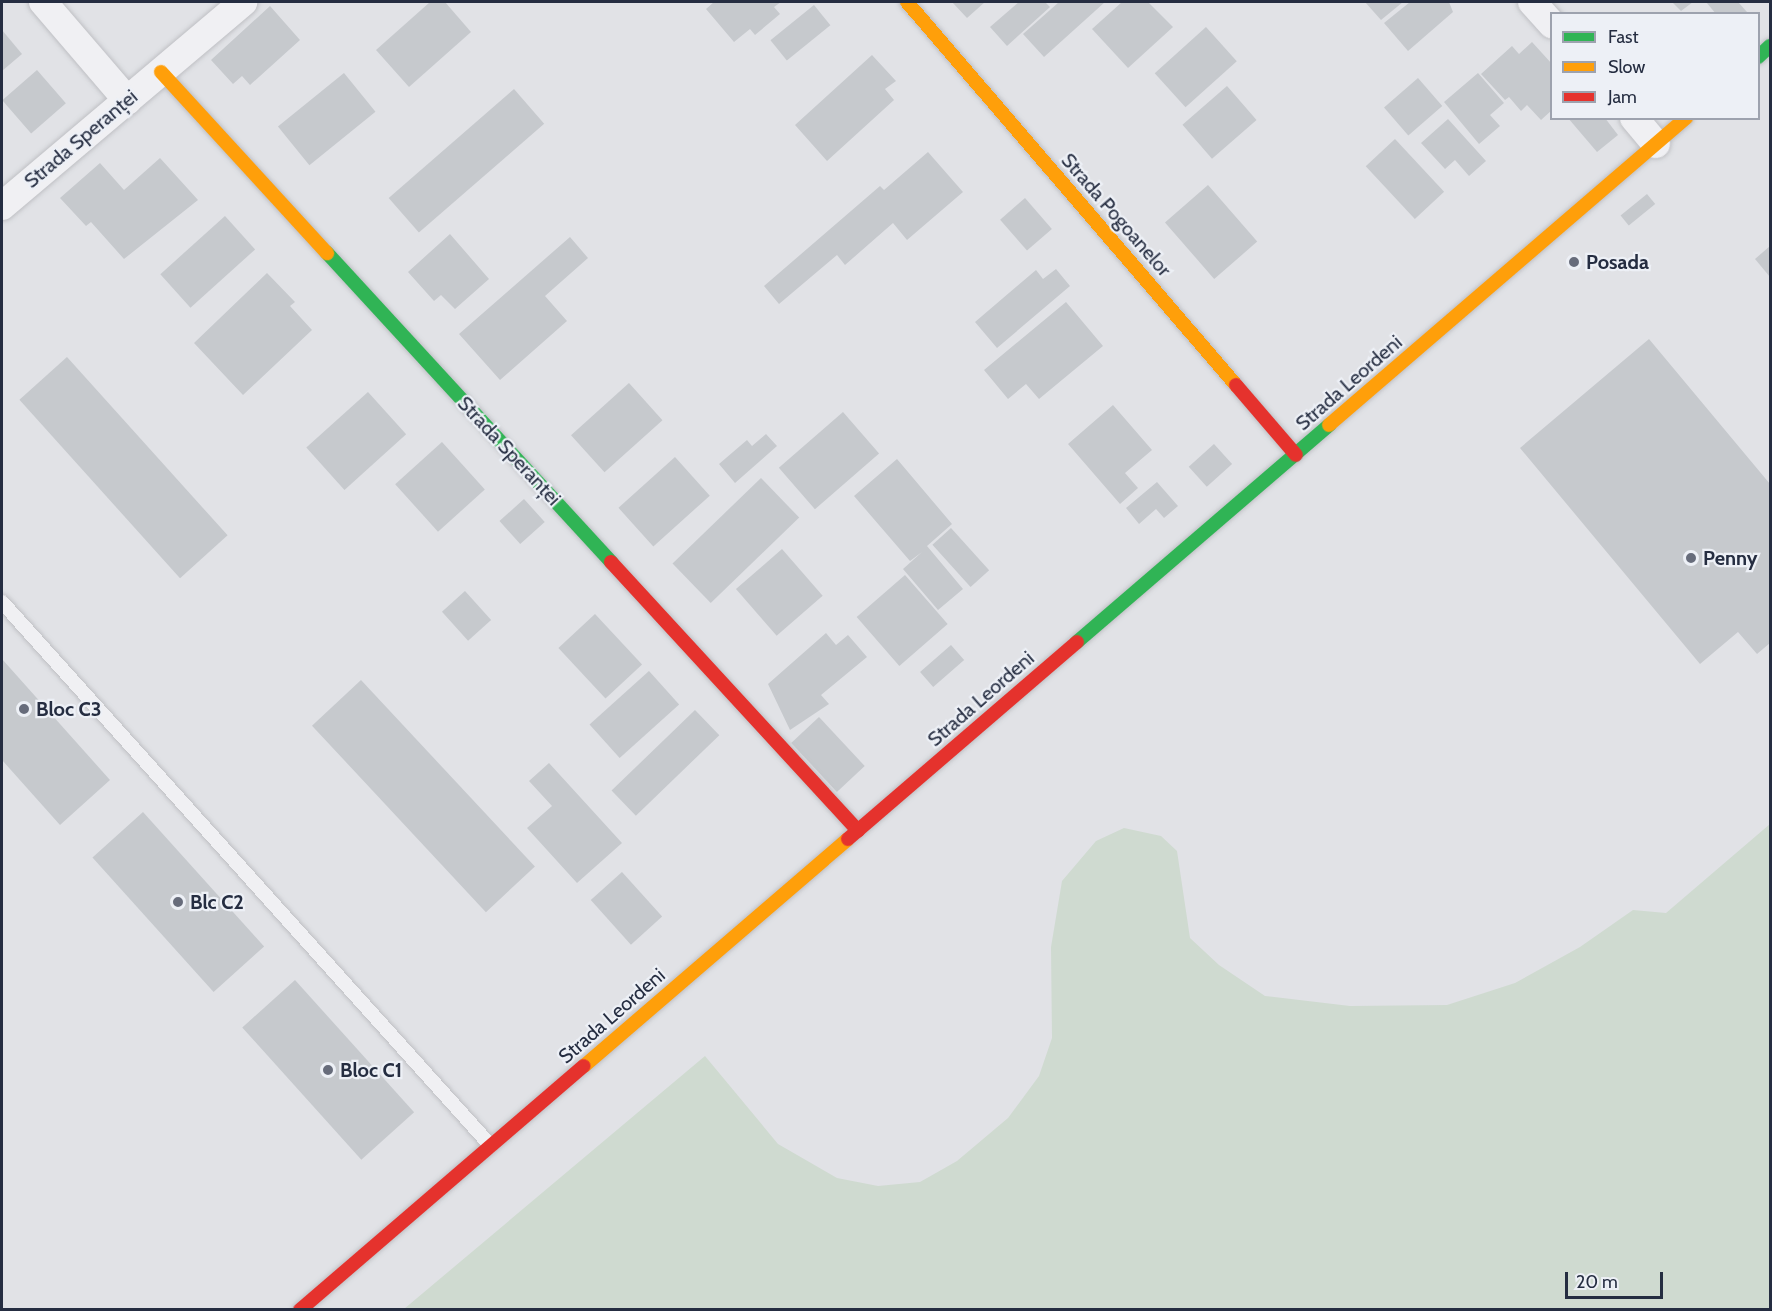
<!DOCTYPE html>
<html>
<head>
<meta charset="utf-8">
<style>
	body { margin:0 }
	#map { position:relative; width:1772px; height:1311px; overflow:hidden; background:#e1e2e6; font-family:Cabin,sans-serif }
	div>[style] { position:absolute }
	.green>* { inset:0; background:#cfdad0 }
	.building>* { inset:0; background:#c6c9cd; transform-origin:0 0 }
	.roads { filter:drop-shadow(0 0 2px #bfc0c4) drop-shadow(0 0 2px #bfc0c4) }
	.lane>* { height:14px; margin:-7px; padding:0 7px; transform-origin:7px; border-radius:7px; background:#f0f0f3 }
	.street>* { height:28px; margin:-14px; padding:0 14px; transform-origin:14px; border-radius:14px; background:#f0f0f3 }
	.fast>* { height:14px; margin:-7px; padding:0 7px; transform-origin:7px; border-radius:7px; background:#30b455 }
	.slow>* { height:14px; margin:-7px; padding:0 7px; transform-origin:7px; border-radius:7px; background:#ff9f0a }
	.jam>* { height:14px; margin:-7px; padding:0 7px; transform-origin:7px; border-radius:7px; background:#e5322d }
	.dots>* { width:16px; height:16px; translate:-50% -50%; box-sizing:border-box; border:3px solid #edf0f6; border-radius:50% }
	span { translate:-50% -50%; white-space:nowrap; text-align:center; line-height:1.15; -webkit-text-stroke:4.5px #edf0f6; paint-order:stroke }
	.street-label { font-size:20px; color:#252d41 }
	.poi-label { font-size:20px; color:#252d41; font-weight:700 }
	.left { translate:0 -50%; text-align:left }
	.frame { position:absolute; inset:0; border:3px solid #252d41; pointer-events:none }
	.legend { position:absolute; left:1550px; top:12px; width:210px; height:108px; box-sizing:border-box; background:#edf0f6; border:2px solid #9da2ae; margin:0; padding:8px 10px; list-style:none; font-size:18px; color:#252d41 }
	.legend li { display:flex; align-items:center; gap:12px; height:30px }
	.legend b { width:30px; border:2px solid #9da2ae }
	.scale { position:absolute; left:1565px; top:1272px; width:98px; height:27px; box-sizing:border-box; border:3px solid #252d41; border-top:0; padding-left:8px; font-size:18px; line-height:21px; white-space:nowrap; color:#252d41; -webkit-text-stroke:4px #edf0f6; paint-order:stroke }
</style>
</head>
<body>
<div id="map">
	<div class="green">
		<div style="clip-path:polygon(1770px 824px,1770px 1309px,404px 1309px,705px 1056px,778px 1144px,837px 1178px,878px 1186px,920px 1182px,957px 1161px,1008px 1118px,1039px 1076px,1052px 1038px,1051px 947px,1062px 881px,1096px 841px,1124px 828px,1161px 836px,1177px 851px,1190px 938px,1219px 965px,1265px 996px,1350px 1006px,1447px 1005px,1515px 983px,1580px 947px,1633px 910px,1666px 913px)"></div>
	</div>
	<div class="building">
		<div style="clip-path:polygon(430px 2px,445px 2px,471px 32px,409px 87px,376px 50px)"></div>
		<div style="clip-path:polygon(714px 2px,781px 2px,774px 7px,780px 14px,755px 35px,750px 29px,734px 42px,706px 9px)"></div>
		<div style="clip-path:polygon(952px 2px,985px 2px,967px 18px)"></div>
		<div style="clip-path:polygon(1019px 2px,1045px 2px,1050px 7px,1007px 46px,990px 27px)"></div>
		<div style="clip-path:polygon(1059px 2px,1105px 2px,1044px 57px,1023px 34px)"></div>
		<div style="clip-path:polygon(1122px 2px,1148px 2px,1173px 27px,1128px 68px,1092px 29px)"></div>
		<div style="clip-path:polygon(1365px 2px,1403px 2px,1381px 20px)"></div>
		<div style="clip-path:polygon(1410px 2px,1449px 2px,1453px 12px,1408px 51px,1384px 23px)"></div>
		<div style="clip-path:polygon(1672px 2px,1693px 2px,1681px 11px)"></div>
		<div style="clip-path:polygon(1706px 2px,1738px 2px,1747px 12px,1716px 14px)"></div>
		<div style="left:814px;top:5px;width:26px;height:56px;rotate:51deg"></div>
		<div style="clip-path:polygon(270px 6px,300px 40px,250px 85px,242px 76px,233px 84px,211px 60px)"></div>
		<div style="left:1206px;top:27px;width:46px;height:69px;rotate:48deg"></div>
		<div style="clip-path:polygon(2px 30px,22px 54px,2px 71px)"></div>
		<div style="clip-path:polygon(1532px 42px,1552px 64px,1552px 110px,1541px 120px,1527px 105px,1521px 111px,1509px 97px,1505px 100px,1481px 74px,1512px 46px,1519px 54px)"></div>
		<div style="clip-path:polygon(872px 55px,896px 81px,885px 89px,894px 100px,827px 161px,795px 125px)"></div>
		<div style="left:37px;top:70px;width:44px;height:46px;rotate:49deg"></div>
		<div style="left:344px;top:73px;width:50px;height:85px;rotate:51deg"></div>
		<div style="clip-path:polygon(1478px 73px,1504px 103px,1490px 115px,1500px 126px,1479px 144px,1444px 102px)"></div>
		<div style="left:1418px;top:78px;width:37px;height:45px;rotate:49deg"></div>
		<div style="left:1227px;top:86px;width:45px;height:59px;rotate:49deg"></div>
		<div style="left:514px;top:89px;width:46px;height:166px;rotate:49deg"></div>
		<div style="clip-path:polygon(1568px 118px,1605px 118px,1618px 135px,1597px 152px)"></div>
		<div style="clip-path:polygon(1448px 119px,1486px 161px,1469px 176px,1455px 160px,1445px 169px,1421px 143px)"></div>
		<div style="left:1395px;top:139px;width:72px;height:40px;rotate:47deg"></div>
		<div style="clip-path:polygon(928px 152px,963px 192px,907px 240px,893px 223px,845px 265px,837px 255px,779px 304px,764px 286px,880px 186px,884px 190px)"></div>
		<div style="clip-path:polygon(160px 158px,198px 200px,124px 259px,91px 222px,86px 226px,60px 198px,100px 163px,124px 190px)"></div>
		<div style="left:1208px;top:185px;width:75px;height:57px;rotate:49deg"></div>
		<div style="left:1647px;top:194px;width:13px;height:34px;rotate:51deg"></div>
		<div style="left:1025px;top:198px;width:41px;height:33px;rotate:49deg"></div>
		<div style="left:225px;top:216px;width:45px;height:87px;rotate:48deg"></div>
		<div style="clip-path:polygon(450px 234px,489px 279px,455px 309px,441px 295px,434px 301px,408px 272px)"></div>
		<div style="clip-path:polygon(570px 237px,588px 258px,545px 296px,567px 321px,500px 380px,459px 334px)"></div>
		<div style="clip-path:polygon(1770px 246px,1770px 277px,1755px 259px)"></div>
		<div style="clip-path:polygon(1056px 269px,1070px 286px,997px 348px,975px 322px,1036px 270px,1043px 279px)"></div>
		<div style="clip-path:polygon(267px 273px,295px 302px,290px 306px,312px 330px,243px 395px,194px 343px)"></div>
		<div style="clip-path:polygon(1066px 302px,1103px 346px,1039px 399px,1026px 384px,1008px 399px,984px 370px)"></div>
		<div style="clip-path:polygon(1649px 339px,1770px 484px,1770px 643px,1757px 654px,1738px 632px,1700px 664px,1520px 448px)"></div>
		<div style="left:67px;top:357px;width:240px;height:64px;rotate:48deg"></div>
		<div style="left:629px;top:383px;width:50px;height:78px;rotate:48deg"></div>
		<div style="left:368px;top:392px;width:57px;height:83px;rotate:48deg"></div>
		<div style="clip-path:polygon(1113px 405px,1152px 450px,1125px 473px,1138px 488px,1120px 504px,1068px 444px)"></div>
		<div style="left:843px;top:412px;width:55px;height:85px;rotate:49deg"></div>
		<div style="clip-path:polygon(766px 434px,777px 446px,735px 483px,719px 464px,747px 440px,752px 446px)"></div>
		<div style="left:442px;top:442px;width:64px;height:63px;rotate:48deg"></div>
		<div style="left:1214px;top:444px;width:27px;height:34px;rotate:48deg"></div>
		<div style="left:675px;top:457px;width:52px;height:76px;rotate:48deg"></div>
		<div style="clip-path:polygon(897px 459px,952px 524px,927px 546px,963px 589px,938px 610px,903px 569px,922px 552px,910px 561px,854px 496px)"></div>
		<div style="left:761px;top:478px;width:55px;height:123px;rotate:46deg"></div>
		<div style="clip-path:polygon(1157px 482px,1178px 506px,1164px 518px,1156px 509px,1139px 524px,1126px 508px)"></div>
		<div style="left:524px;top:499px;width:31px;height:33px;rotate:48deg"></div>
		<div style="left:951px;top:528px;width:57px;height:25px;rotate:48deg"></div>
		<div style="left:782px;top:549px;width:62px;height:61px;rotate:49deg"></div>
		<div style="left:905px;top:575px;width:65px;height:64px;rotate:49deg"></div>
		<div style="left:465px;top:591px;width:39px;height:31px;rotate:48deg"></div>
		<div style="left:595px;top:614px;width:69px;height:50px;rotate:47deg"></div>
		<div style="clip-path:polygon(826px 633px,836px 645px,848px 635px,867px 657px,821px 695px,829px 704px,790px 730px,768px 684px)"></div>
		<div style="left:951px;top:645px;width:20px;height:41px;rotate:49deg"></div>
		<div style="clip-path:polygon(2px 659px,110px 780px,60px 825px,2px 760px)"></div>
		<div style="left:649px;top:671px;width:45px;height:80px;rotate:48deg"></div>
		<div style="left:361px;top:680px;width:255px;height:67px;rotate:47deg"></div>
		<div style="left:695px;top:710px;width:35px;height:116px;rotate:46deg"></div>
		<div style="left:819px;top:717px;width:67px;height:38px;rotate:47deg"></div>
		<div style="clip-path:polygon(549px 763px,622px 843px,577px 883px,527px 828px,552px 806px,529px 781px)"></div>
		<div style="left:143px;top:812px;width:181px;height:68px;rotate:48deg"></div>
		<div style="left:622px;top:872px;width:60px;height:42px;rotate:48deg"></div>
		<div style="left:295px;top:980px;width:178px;height:71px;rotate:48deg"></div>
	</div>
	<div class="roads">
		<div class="lane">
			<div style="left:2px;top:602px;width:731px;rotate:48.05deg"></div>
		</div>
		<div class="street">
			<div style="left:43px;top:2px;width:130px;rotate:49.4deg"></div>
			<div style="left:1532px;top:2px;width:30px;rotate:48deg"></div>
			<div style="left:1634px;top:118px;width:34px;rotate:50deg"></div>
			<div style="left:2px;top:206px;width:316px;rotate:-40.2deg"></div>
		</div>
		<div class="fast">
			<div style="left:1758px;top:57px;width:16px;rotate:-43deg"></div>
			<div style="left:327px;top:253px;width:420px;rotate:47.4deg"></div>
			<div style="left:1077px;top:642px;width:333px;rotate:-40.7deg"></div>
		</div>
		<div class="slow">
			<div style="left:907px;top:2px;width:505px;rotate:49.34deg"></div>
			<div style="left:161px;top:72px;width:246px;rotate:47.5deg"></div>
			<div style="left:1329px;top:425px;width:471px;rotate:-40.7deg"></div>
			<div style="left:584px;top:1066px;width:348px;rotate:-40.7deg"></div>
		</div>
		<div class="jam">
			<div style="left:1236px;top:385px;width:92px;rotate:49.4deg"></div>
			<div style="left:611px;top:562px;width:365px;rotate:47.4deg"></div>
			<div style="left:848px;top:839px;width:302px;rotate:-40.7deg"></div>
			<div style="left:300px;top:1310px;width:374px;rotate:-40.7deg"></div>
		</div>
	</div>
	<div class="dots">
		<div style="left:1574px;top:262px;background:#676c7b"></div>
		<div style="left:1691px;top:558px;background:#676c7b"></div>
		<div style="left:24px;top:709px;background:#676c7b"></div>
		<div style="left:178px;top:902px;background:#676c7b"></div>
		<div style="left:328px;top:1070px;background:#676c7b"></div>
	</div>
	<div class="street-label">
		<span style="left:81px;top:139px;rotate:-40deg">Strada Speranței</span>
		<span style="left:1116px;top:215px;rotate:49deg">Strada Pogoanelor</span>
		<span style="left:1349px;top:383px;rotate:-41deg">Strada Leordeni</span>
		<span style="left:509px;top:451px;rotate:47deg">Strada Speranței</span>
		<span style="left:981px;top:699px;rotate:-41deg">Strada Leordeni</span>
		<span style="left:612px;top:1016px;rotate:-41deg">Strada Leordeni</span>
	</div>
	<div class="poi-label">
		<span class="left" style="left:1586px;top:262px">Posada</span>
		<span class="left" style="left:1703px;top:558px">Penny</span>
		<span class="left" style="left:36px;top:709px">Bloc C3</span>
		<span class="left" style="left:190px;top:902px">Blc C2</span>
		<span class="left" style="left:340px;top:1070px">Bloc C1</span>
	</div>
	<div class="frame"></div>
	<ul class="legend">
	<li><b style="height:8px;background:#30b455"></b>Fast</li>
	<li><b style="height:8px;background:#ff9f0a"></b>Slow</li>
	<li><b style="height:8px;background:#e5322d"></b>Jam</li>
	</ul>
	<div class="scale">20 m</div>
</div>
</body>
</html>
